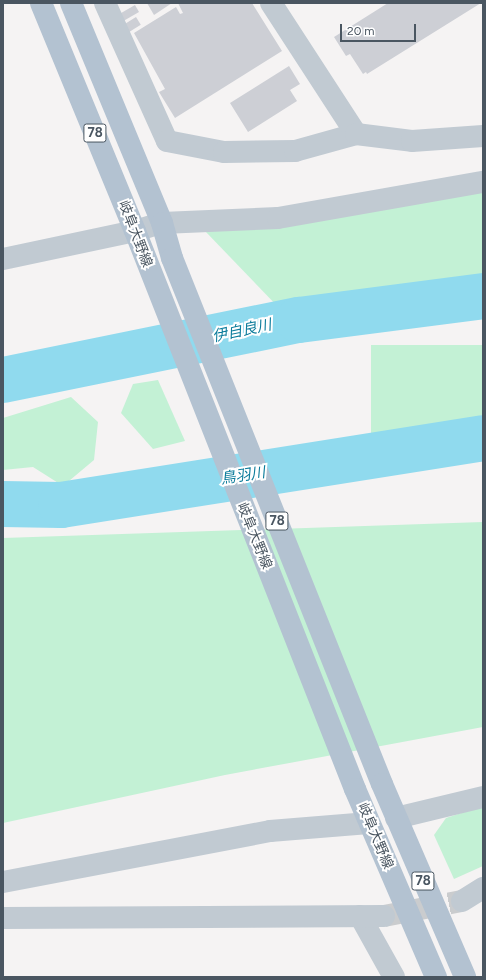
<!DOCTYPE html>
<html>
<head>
<meta charset="utf-8">
<style>
	body { margin:0 }
	#map { position:relative; width:486px; height:980px; overflow:hidden; background:#f5f3f3; font-family:Figtree,"Noto Sans JP",sans-serif }
	div>[style] { position:absolute }
	.green>* { inset:0; background:#c3f1d5; transform-origin:0 0 }
	.river>* { height:46px; margin:-23px; padding:0 23px; transform-origin:23px; border-radius:23px; background:#90daee }
	.building>* { inset:0; background:#cdcfd5; transform-origin:0 0 }
	.minor-tunnel>* { height:22px; margin-top:-11px; transform-origin:0; background:repeating-linear-gradient(90deg,#caccce 0 22px,transparent 0 33px) }
	.minor>* { height:22px; margin:-11px; padding:0 11px; transform-origin:11px; border-radius:11px; background:#c1cad2 }
	.tertiary>* { height:22px; margin:-11px; padding:0 11px; transform-origin:11px; border-radius:11px; background:#c1cad2 }
	.primary>* { height:22px; margin:-11px; padding:0 11px; transform-origin:11px; border-radius:11px; background:#b3c2d1 }
	span { translate:-50% -50%; white-space:nowrap; text-align:center; line-height:1.15; -webkit-text-stroke:4px #fff; paint-order:stroke }
	.shield-label span { padding:1px 3px; background:#fff; border:1px solid; border-radius:3px; -webkit-text-stroke-width:0 }
	.shield-label { font-size:13px; color:#4a5661; font-weight:700 }
	.street-label { font-size:14px; color:#4a5661 }
	.water-label { font-size:15px; color:#0c7c9b; font-style:italic }
	.frame { position:absolute; inset:0; border:4px solid #4a5661; pointer-events:none }
	.scale { position:absolute; left:340px; top:24px; width:76px; height:18px; box-sizing:border-box; border:2px solid #4a5661; border-top:0; padding-left:5px; font-size:12px; line-height:14px; white-space:nowrap; color:#4a5661; -webkit-text-stroke:3px #fff; paint-order:stroke }
</style>
</head>
<body>
<div id="map">
	<div class="green">
		<div style="clip-path:polygon(483px 190px,483px 278px,281px 310px,205px 231px)"></div>
		<div style="left:483px;top:345px;width:89px;height:112px;rotate:90deg"></div>
		<div style="clip-path:polygon(158px 380px,185px 441px,153px 449px,121px 413px,133px 384px)"></div>
		<div style="clip-path:polygon(71px 397px,98px 422px,94px 460px,63px 486px,33px 467px,3px 470px,3px 418px)"></div>
		<div style="clip-path:polygon(483px 522px,483px 727px,225px 775px,3px 823px,3px 538px)"></div>
		<div style="clip-path:polygon(483px 806px,483px 866px,454px 879px,434px 835px,446px 818px)"></div>
	</div>
	<div class="river">
		<div style="left:3px;top:380px;width:302px;rotate:-11.5deg"></div>
		<div style="left:299px;top:320px;width:186px;rotate:-7.4deg"></div>
		<div style="left:3px;top:504px;width:58px;rotate:1deg"></div>
		<div style="left:61px;top:505px;width:427px;rotate:-9deg"></div>
	</div>
	<div class="building">
		<div style="clip-path:polygon(147px 3px,172px 3px,154px 15px)"></div>
		<div style="clip-path:polygon(178px 3px,252px 3px,282px 51px,175px 118px,159px 92px,165px 89px,134px 33px,176px 7px,180px 14px,183px 13px)"></div>
		<div style="clip-path:polygon(388px 3px,481px 3px,367px 74px,366px 72px,363px 74px,350px 54px,346px 56px,334px 37px)"></div>
		<div style="left:135px;top:5px;width:8px;height:19px;rotate:60deg"></div>
		<div style="left:136px;top:17px;width:9px;height:17px;rotate:58deg"></div>
		<div style="clip-path:polygon(289px 66px,300px 84px,290px 90px,297px 101px,248px 132px,230px 103px)"></div>
	</div>
	<div class="minor-tunnel">
		<div style="left:384px;top:916px;width:79px;rotate:-10.9deg"></div>
	</div>
	<div class="minor">
		<div style="left:105px;top:3px;width:151px;rotate:65.8deg"></div>
		<div style="left:167px;top:141px;width:58px;rotate:10.9deg"></div>
		<div style="left:224px;top:152px;width:71px;rotate:-0.8deg"></div>
		<div style="left:295px;top:151px;width:63px;rotate:-15.6deg"></div>
		<div style="left:271px;top:3px;width:156px;rotate:57deg"></div>
		<div style="left:356px;top:134px;width:56px;rotate:7.1deg"></div>
		<div style="left:412px;top:141px;width:71px;rotate:-4deg"></div>
		<div style="left:135px;top:231px;width:28px;rotate:-17deg"></div>
		<div style="left:162px;top:223px;width:116px;rotate:-2.5deg"></div>
		<div style="left:278px;top:218px;width:208px;rotate:-10deg"></div>
		<div style="left:396px;top:818px;width:89px;rotate:-13.6deg"></div>
		<div style="left:3px;top:882px;width:272px;rotate:-10.8deg"></div>
		<div style="left:270px;top:831px;width:99px;rotate:-4.6deg"></div>
		<div style="left:462px;top:901px;width:25px;rotate:-32deg"></div>
		<div style="left:360px;top:916px;width:70px;rotate:60.9deg"></div>
		<div style="left:3px;top:918px;width:381px;rotate:-0.3deg"></div>
	</div>
	<div class="tertiary">
		<div style="left:3px;top:259px;width:135px;rotate:-12deg"></div>
	</div>
	<div class="primary">
		<div style="left:41px;top:3px;width:247px;rotate:67.6deg"></div>
		<div style="left:135px;top:231px;width:600px;rotate:68.48deg"></div>
		<div style="left:355px;top:789px;width:205px;rotate:66.7deg"></div>
		<div style="left:71px;top:3px;width:238px;rotate:67.5deg"></div>
		<div style="left:162px;top:223px;width:36px;rotate:74deg"></div>
		<div style="left:172px;top:258px;width:566px;rotate:68.24deg"></div>
		<div style="left:382px;top:784px;width:210px;rotate:66.7deg"></div>
	</div>
	<div class="shield-label">
		<span style="left:95px;top:133px">78</span>
		<span style="left:277px;top:521px">78</span>
		<span style="left:423px;top:881px">78</span>
	</div>
	<div class="street-label">
		<span style="left:135px;top:234px;rotate:69deg">岐阜大野線</span>
		<span style="left:254px;top:536px;rotate:68deg">岐阜大野線</span>
		<span style="left:375px;top:836px;rotate:67deg">岐阜大野線</span>
	</div>
	<div class="water-label">
		<span style="left:242px;top:331px;rotate:-12deg">伊自良川</span>
		<span style="left:243px;top:476px;rotate:-9deg">鳥羽川</span>
	</div>
	<div class="frame"></div>
	<div class="scale">20 m</div>
</div>
</body>
</html>
